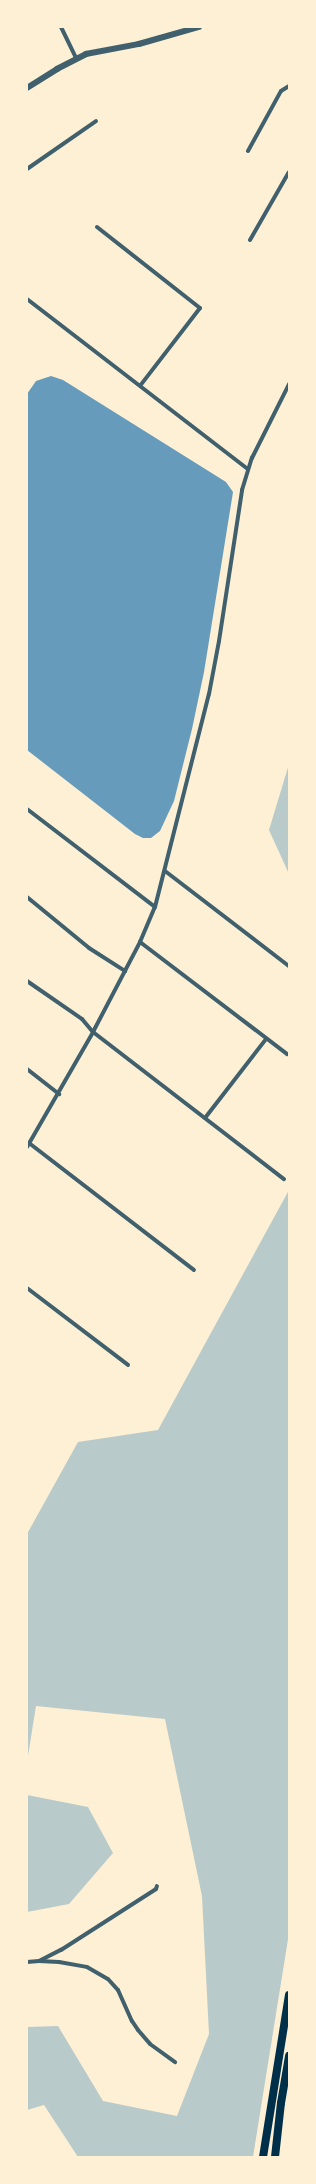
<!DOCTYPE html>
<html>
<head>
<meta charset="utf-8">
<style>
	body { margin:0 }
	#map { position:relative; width:316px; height:2184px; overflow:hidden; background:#fdf0d5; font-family:"Public Sans",sans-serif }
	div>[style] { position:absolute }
	.green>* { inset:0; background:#b9caca }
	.water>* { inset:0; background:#669bbc }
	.minor>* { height:4px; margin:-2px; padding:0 2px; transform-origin:2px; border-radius:2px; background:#3f606c }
	.tertiary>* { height:5.5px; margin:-2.75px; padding:0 2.75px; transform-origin:2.75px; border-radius:2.75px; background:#3f606c }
	.motorway>* { height:8px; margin:-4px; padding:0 4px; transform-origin:4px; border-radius:4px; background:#003049 }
	span { translate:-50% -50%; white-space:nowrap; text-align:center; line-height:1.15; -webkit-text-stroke:4px #fdf0d5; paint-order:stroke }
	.frame { position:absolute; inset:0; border:28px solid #fdf0d5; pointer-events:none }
</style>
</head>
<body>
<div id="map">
	<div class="green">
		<div style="clip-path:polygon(289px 764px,289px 874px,269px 830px)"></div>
		<div style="clip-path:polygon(289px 1190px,289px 1933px,253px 2157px,78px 2157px,44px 2105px,27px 2110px,27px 2027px,58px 2026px,103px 2101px,177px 2116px,209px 2034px,202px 1896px,165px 1719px,36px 1706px,27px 1762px,27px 1534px,78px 1442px,158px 1430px)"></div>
		<div style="clip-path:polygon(27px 1795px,88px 1807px,113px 1853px,69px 1904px,27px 1912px)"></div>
	</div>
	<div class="water">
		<div style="clip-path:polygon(51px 376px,63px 380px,226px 482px,233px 492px,204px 672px,192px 729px,174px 801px,160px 831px,151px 838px,143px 838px,135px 834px,27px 750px,27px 394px,36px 381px)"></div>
	</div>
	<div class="minor">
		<div style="left:61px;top:27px;width:34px;rotate:64deg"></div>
		<div style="left:248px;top:151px;width:68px;rotate:-61.2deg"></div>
		<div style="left:281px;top:91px;width:9px;rotate:-32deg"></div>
		<div style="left:27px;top:169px;width:84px;rotate:-34.8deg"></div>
		<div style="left:97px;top:227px;width:131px;rotate:38.2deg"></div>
		<div style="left:200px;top:308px;width:98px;rotate:127.6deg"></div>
		<div style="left:250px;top:240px;width:78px;rotate:-60.2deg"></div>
		<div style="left:27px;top:299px;width:279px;rotate:37.6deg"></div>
		<div style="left:27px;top:809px;width:161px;rotate:37.4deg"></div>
		<div style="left:165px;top:871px;width:156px;rotate:37.5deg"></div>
		<div style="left:27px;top:897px;width:80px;rotate:39.4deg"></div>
		<div style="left:89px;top:948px;width:43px;rotate:32.6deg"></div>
		<div style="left:140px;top:942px;width:185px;rotate:37.3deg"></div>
		<div style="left:27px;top:981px;width:67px;rotate:34.6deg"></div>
		<div style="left:82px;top:1019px;width:17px;rotate:50deg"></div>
		<div style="left:93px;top:1032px;width:241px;rotate:37.6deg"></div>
		<div style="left:27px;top:1069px;width:41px;rotate:38deg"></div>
		<div style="left:205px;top:1118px;width:100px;rotate:-52.3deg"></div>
		<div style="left:29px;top:1143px;width:208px;rotate:37.6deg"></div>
		<div style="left:27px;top:1147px;width:133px;rotate:-60.1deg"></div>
		<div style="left:93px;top:1032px;width:102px;rotate:-62.4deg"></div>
		<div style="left:140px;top:942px;width:38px;rotate:-67deg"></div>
		<div style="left:155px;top:907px;width:220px;rotate:-75.8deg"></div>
		<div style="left:209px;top:694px;width:54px;rotate:-79.3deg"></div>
		<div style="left:219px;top:641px;width:153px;rotate:-81.3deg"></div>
		<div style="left:242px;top:490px;width:34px;rotate:-73deg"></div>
		<div style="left:252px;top:458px;width:83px;rotate:-63.4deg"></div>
		<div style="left:27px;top:1288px;width:127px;rotate:37.3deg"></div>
		<div style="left:39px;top:1961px;width:20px;rotate:3deg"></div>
		<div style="left:59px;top:1962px;width:28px;rotate:10deg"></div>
		<div style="left:87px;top:1967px;width:24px;rotate:30deg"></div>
		<div style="left:108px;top:1979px;width:15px;rotate:48deg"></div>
		<div style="left:118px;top:1990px;width:34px;rotate:66deg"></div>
		<div style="left:132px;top:2021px;width:11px;rotate:56deg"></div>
		<div style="left:138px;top:2030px;width:18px;rotate:49deg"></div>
		<div style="left:150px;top:2044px;width:31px;rotate:36deg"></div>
		<div style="left:27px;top:1962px;width:12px;rotate:-5deg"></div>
		<div style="left:39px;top:1961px;width:25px;rotate:-27deg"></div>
		<div style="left:61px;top:1950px;width:113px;rotate:-32.7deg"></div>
		<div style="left:156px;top:1889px;width:3px;rotate:-72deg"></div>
	</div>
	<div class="tertiary">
		<div style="left:27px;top:88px;width:36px;rotate:-32deg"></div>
		<div style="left:57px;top:69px;width:33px;rotate:-27deg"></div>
		<div style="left:86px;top:54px;width:54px;rotate:-10.7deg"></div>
		<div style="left:139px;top:44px;width:62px;rotate:-15.8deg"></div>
	</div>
	<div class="motorway">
		<div style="left:263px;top:2157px;width:164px;rotate:-80.9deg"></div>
		<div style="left:275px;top:2157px;width:54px;rotate:-83.7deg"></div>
		<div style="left:281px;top:2103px;width:48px;rotate:-80.3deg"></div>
	</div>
	<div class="frame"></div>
</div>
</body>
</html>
